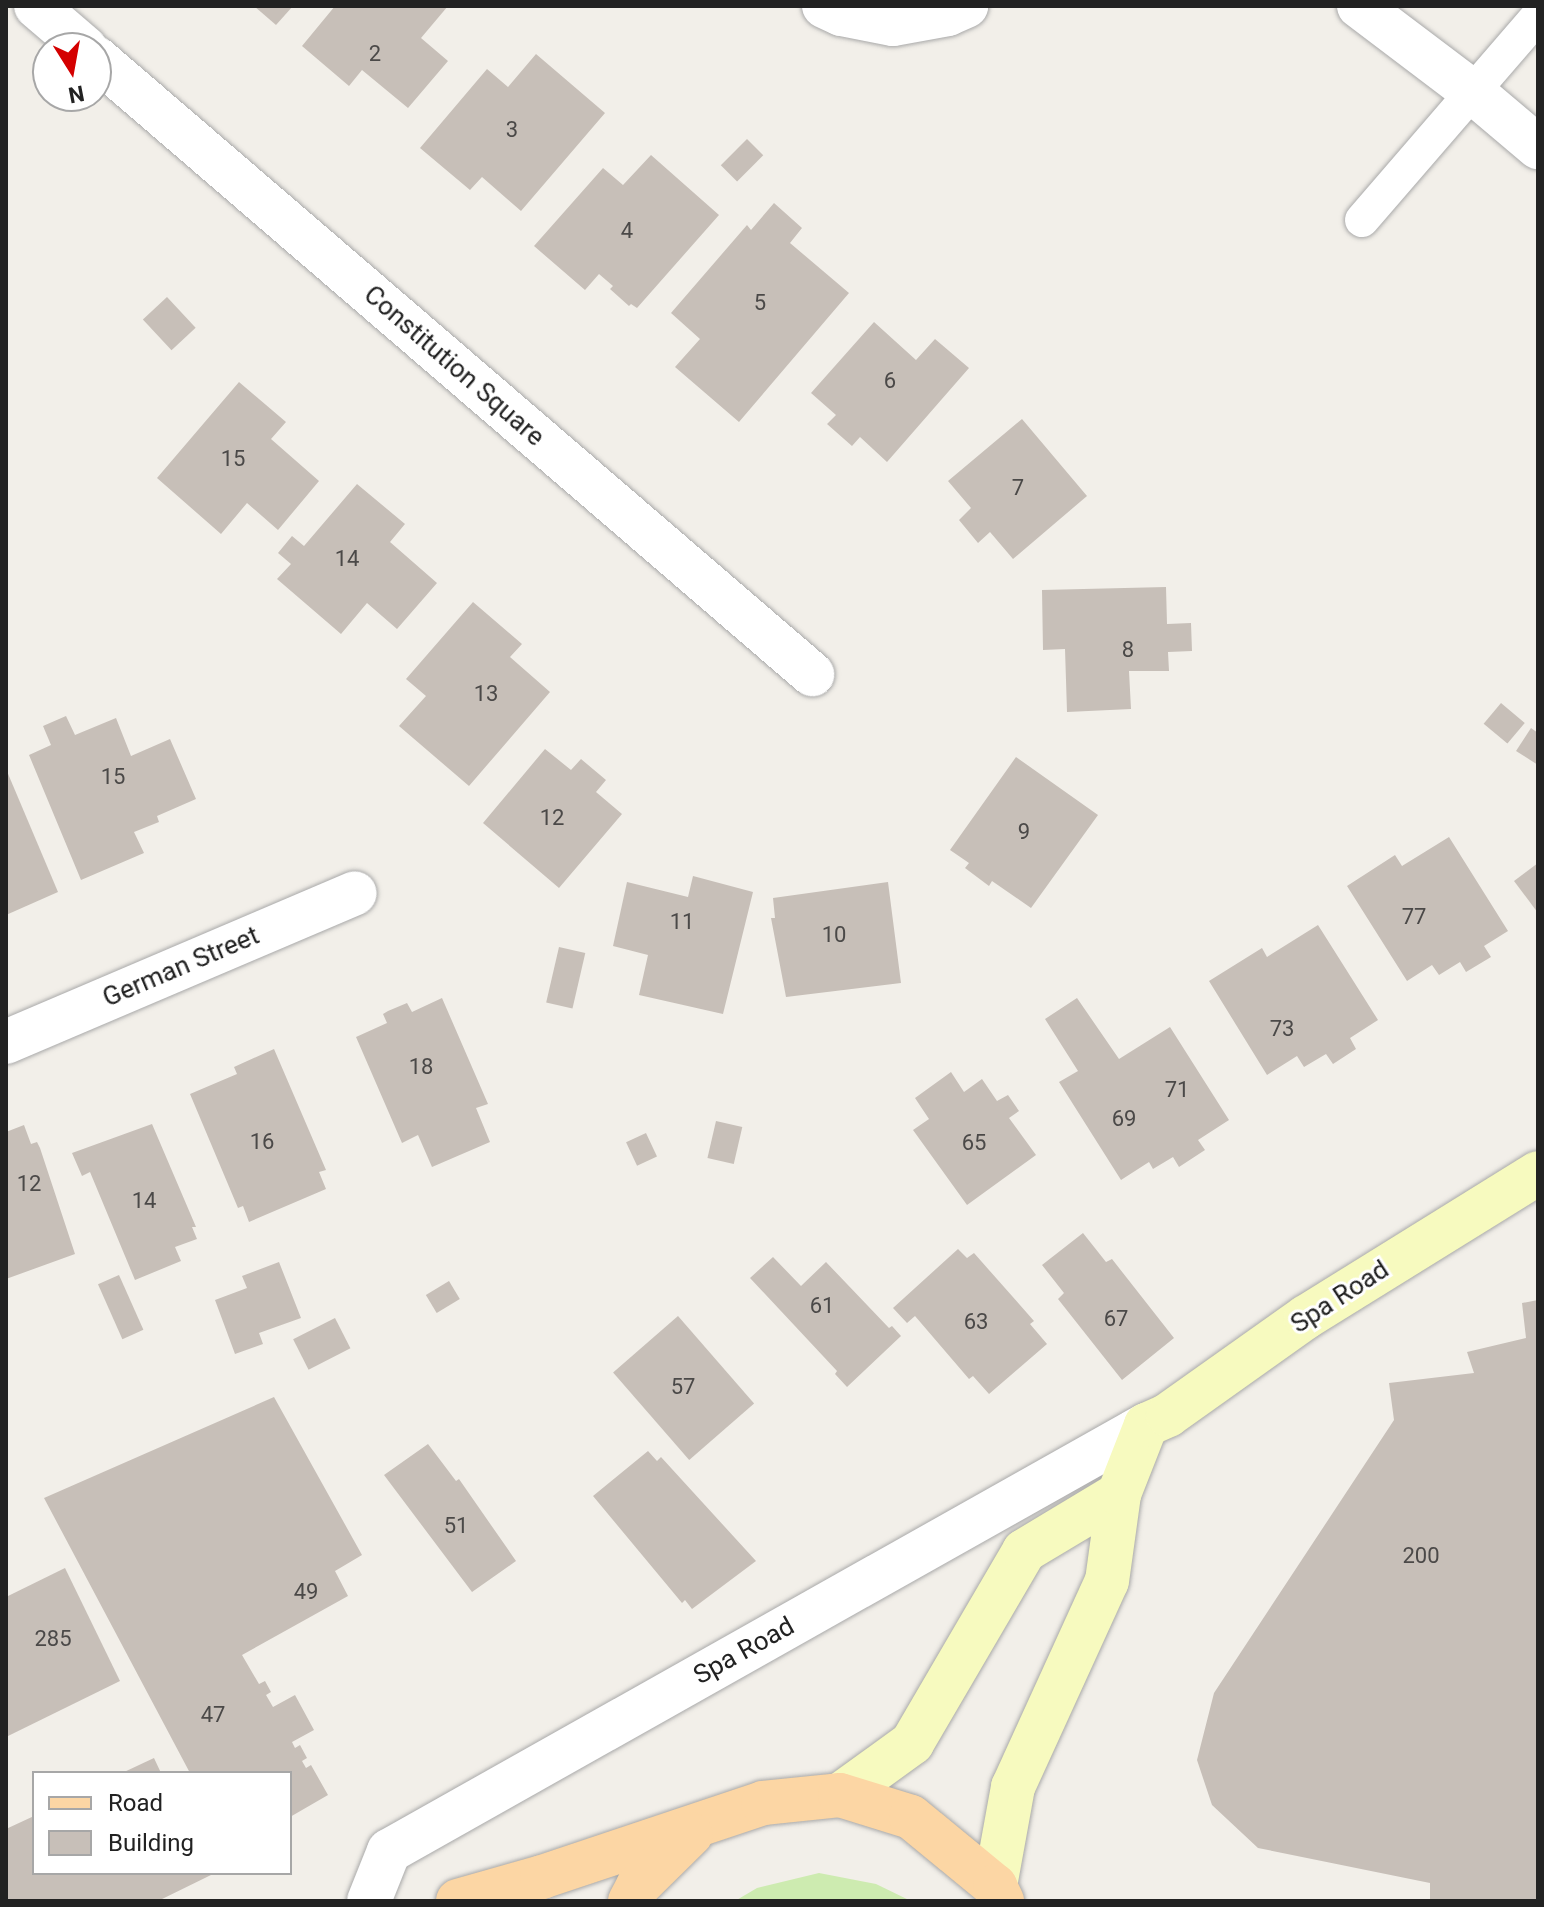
<!DOCTYPE html>
<html>
<head>
<meta charset="utf-8">
<style>
	body { margin:0 }
	#map { position:relative; width:1544px; height:1907px; overflow:hidden; background:#f2efe9; font-family:Roboto,sans-serif }
	div>[style] { position:absolute }
	.grass>* { inset:0; background:#cdebb0 }
	.building>* { inset:0; background:#c7bfb8; transform-origin:0 0 }
	.roads { filter:drop-shadow(0 0 2px #a9a9a9) drop-shadow(0 0 2px #a9a9a9) }
	.service>* { height:34px; margin:-17px; padding:0 17px; transform-origin:17px; border-radius:17px; background:#fff }
	.minor>* { height:44px; margin:-22px; padding:0 22px; transform-origin:22px; border-radius:22px; background:#fff }
	.secondary>* { height:44px; margin:-22px; padding:0 22px; transform-origin:22px; border-radius:22px; background:#f7fabf }
	.primary>* { height:44px; margin:-22px; padding:0 22px; transform-origin:22px; border-radius:22px; background:#fcd6a4 }
	span { translate:-50% -50%; white-space:nowrap; text-align:center; line-height:1.15; -webkit-text-stroke:6px #fff; paint-order:stroke }
	.number-label { font-size:22px; color:#4b4948 }
	.number-label span { -webkit-text-stroke-width:0 }
	.street-label { font-size:26px; color:#222 }
	.frame { position:absolute; inset:0; border:8px solid #222; pointer-events:none }
	.legend { position:absolute; left:32px; top:1771px; width:260px; height:104px; box-sizing:border-box; background:#fff; border:2px solid #a7a7a7; margin:0; padding:10px 14px; list-style:none; font-size:24px; color:#222 }
	.legend li { display:flex; align-items:center; gap:16px; height:40px }
	.legend b { width:40px; border:2px solid #a7a7a7 }
	.north { position:absolute; left:32px; top:32px; width:80px; height:80px; box-sizing:border-box; background:#fff; border:2px solid #a7a7a7; border-radius:50%; rotate:169deg; font-size:22px; font-weight:700; line-height:32px; text-align:center; color:#222 }
	.north::after { content:''; display:block; margin:auto; width:28px; height:36px; background:#d40000; clip-path:polygon(50% 0,100% 100%,50% 72%,0 100%) }
</style>
</head>
<body>
<div id="map">
	<div class="grass">
		<div style="clip-path:polygon(819px 1873px,876px 1884px,911px 1901px,735px 1901px,757px 1888px)"></div>
	</div>
	<div class="building">
		<div style="clip-path:polygon(254px 6px,293px 6px,276px 25px)"></div>
		<div style="clip-path:polygon(335px 6px,448px 6px,421px 38px,448px 61px,408px 108px,362px 70px,349px 86px,302px 46px)"></div>
		<div style="clip-path:polygon(536px 54px,605px 113px,521px 211px,482px 177px,470px 190px,420px 148px,487px 69px,508px 87px)"></div>
		<div style="left:747px;top:139px;width:23px;height:37px;rotate:45deg"></div>
		<div style="clip-path:polygon(651px 155px,719px 215px,637px 308px,631px 304px,629px 306px,610px 289px,613px 286px,599px 274px,585px 290px,534px 246px,603px 168px,623px 185px)"></div>
		<div style="clip-path:polygon(774px 203px,802px 228px,790px 243px,849px 293px,739px 422px,675px 367px,700px 339px,671px 313px,747px 225px,751px 230px)"></div>
		<div style="left:167px;top:297px;width:42px;height:33px;rotate:47deg"></div>
		<div style="clip-path:polygon(874px 322px,916px 360px,935px 339px,969px 368px,887px 462px,860px 437px,852px 446px,827px 424px,836px 415px,811px 393px)"></div>
		<div style="clip-path:polygon(239px 382px,286px 422px,271px 439px,319px 481px,278px 530px,247px 503px,221px 534px,157px 478px)"></div>
		<div style="clip-path:polygon(1022px 419px,1087px 496px,1013px 559px,990px 532px,978px 543px,959px 520px,971px 508px,948px 481px)"></div>
		<div style="clip-path:polygon(357px 484px,405px 524px,390px 542px,437px 583px,397px 629px,367px 603px,341px 634px,277px 579px,291px 564px,278px 553px,292px 536px,304px 546px)"></div>
		<div style="clip-path:polygon(1166px 587px,1167px 624px,1191px 623px,1192px 651px,1168px 652px,1169px 671px,1129px 671px,1131px 709px,1067px 712px,1065px 649px,1043px 650px,1042px 590px)"></div>
		<div style="clip-path:polygon(473px 602px,522px 644px,510px 657px,550px 692px,469px 786px,399px 726px,426px 696px,406px 679px)"></div>
		<div style="left:1501px;top:703px;width:31px;height:27px;rotate:40deg"></div>
		<div style="clip-path:polygon(66px 716px,75px 735px,116px 718px,131px 756px,170px 739px,196px 799px,157px 816px,159px 822px,134px 832px,144px 853px,81px 880px,29px 755px,51px 745px,43px 726px)"></div>
		<div style="clip-path:polygon(1531px 728px,1538px 733px,1538px 765px,1516px 751px)"></div>
		<div style="clip-path:polygon(545px 749px,571px 770px,581px 759px,606px 780px,596px 792px,622px 814px,559px 888px,483px 823px)"></div>
		<div style="clip-path:polygon(1016px 757px,1098px 815px,1031px 908px,992px 881px,989px 886px,965px 868px,969px 863px,950px 850px)"></div>
		<div style="clip-path:polygon(6px 769px,58px 892px,6px 915px)"></div>
		<div style="clip-path:polygon(1449px 837px,1508px 931px,1484px 946px,1491px 957px,1466px 972px,1460px 962px,1439px 975px,1432px 965px,1407px 981px,1347px 886px,1395px 855px,1402px 866px)"></div>
		<div style="clip-path:polygon(1538px 863px,1538px 913px,1514px 881px)"></div>
		<div style="clip-path:polygon(693px 876px,753px 892px,723px 1014px,639px 995px,648px 955px,613px 946px,627px 882px,688px 897px)"></div>
		<div style="clip-path:polygon(888px 882px,901px 983px,786px 997px,771px 918px,775px 918px,773px 898px)"></div>
		<div style="clip-path:polygon(1318px 925px,1378px 1020px,1350px 1038px,1356px 1049px,1333px 1064px,1326px 1054px,1304px 1067px,1297px 1056px,1267px 1075px,1209px 981px,1262px 948px,1267px 957px)"></div>
		<div style="left:559px;top:947px;width:27px;height:57px;rotate:13deg"></div>
		<div style="clip-path:polygon(442px 998px,488px 1104px,476px 1108px,490px 1142px,432px 1167px,418px 1135px,402px 1143px,356px 1037px,387px 1023px,383px 1014px,388px 1011px,407px 1003px,412px 1012px)"></div>
		<div style="clip-path:polygon(1077px 998px,1119px 1059px,1170px 1027px,1229px 1120px,1198px 1140px,1205px 1150px,1179px 1167px,1173px 1157px,1153px 1169px,1149px 1162px,1121px 1180px,1059px 1082px,1078px 1071px,1045px 1019px)"></div>
		<div style="clip-path:polygon(274px 1049px,326px 1170px,319px 1172px,326px 1189px,249px 1222px,243px 1206px,238px 1208px,190px 1094px,237px 1074px,234px 1067px)"></div>
		<div style="clip-path:polygon(951px 1072px,964px 1092px,982px 1079px,997px 1101px,1008px 1095px,1019px 1111px,1009px 1118px,1036px 1155px,967px 1205px,913px 1130px,929px 1119px,915px 1098px)"></div>
		<div style="left:716px;top:1121px;width:27px;height:38px;rotate:13deg"></div>
		<div style="clip-path:polygon(152px 1124px,196px 1227px,192px 1227px,197px 1239px,175px 1247px,181px 1261px,135px 1280px,90px 1172px,82px 1176px,72px 1153px)"></div>
		<div style="clip-path:polygon(24px 1125px,31px 1144px,37px 1142px,40px 1148px,75px 1254px,6px 1279px,6px 1132px)"></div>
		<div style="left:646px;top:1133px;width:26px;height:22px;rotate:65deg"></div>
		<div style="clip-path:polygon(1083px 1233px,1106px 1262px,1112px 1259px,1174px 1338px,1122px 1380px,1058px 1299px,1064px 1293px,1042px 1265px)"></div>
		<div style="clip-path:polygon(958px 1249px,967px 1258px,974px 1253px,1034px 1321px,1030px 1324px,1047px 1344px,989px 1394px,973px 1376px,969px 1379px,915px 1316px,907px 1323px,893px 1308px)"></div>
		<div style="clip-path:polygon(773px 1257px,801px 1286px,826px 1262px,889px 1328px,892px 1326px,901px 1336px,847px 1387px,835px 1374px,837px 1371px,750px 1278px)"></div>
		<div style="clip-path:polygon(279px 1262px,301px 1318px,259px 1333px,263px 1344px,235px 1354px,215px 1300px,247px 1288px,242px 1276px)"></div>
		<div style="left:119px;top:1275px;width:60px;height:23px;rotate:66deg"></div>
		<div style="left:449px;top:1281px;width:21px;height:27px;rotate:59deg"></div>
		<div style="clip-path:polygon(1538px 1300px,1538px 1901px,1430px 1901px,1430px 1883px,1258px 1848px,1212px 1805px,1197px 1760px,1214px 1693px,1394px 1420px,1389px 1383px,1474px 1373px,1467px 1352px,1526px 1338px,1522px 1303px)"></div>
		<div style="left:678px;top:1316px;width:116px;height:86px;rotate:49deg"></div>
		<div style="left:335px;top:1318px;width:34px;height:47px;rotate:63deg"></div>
		<div style="clip-path:polygon(274px 1397px,362px 1555px,335px 1571px,348px 1596px,242px 1655px,259px 1684px,265px 1681px,271px 1692px,266px 1695px,273px 1707px,295px 1695px,314px 1730px,292px 1742px,295px 1748px,300px 1745px,307px 1758px,302px 1761px,306px 1768px,311px 1765px,328px 1795px,290px 1817px,290px 1773px,190px 1773px,44px 1498px)"></div>
		<div style="clip-path:polygon(428px 1444px,456px 1481px,459px 1479px,516px 1561px,472px 1592px,384px 1475px)"></div>
		<div style="clip-path:polygon(648px 1451px,657px 1461px,661px 1457px,756px 1561px,692px 1609px,685px 1600px,682px 1603px,593px 1496px)"></div>
		<div style="clip-path:polygon(65px 1568px,120px 1681px,6px 1737px,6px 1597px)"></div>
		<div style="clip-path:polygon(154px 1758px,161px 1773px,122px 1773px)"></div>
		<div style="clip-path:polygon(34px 1816px,34px 1873px,211px 1875px,158px 1901px,6px 1901px,6px 1829px)"></div>
	</div>
	<div class="roads">
		<div class="service">
			<div style="left:1362px;top:220px;width:269px;rotate:-49.2deg"></div>
		</div>
		<div class="minor">
			<div style="left:36px;top:6px;width:65px;rotate:40.6deg"></div>
			<div style="left:824px;top:6px;width:19px;rotate:25deg"></div>
			<div style="left:841px;top:14px;width:53px;rotate:10.9deg"></div>
			<div style="left:893px;top:24px;width:56px;rotate:-10.3deg"></div>
			<div style="left:948px;top:14px;width:20px;rotate:-24deg"></div>
			<div style="left:1359px;top:6px;width:144px;rotate:37.1deg"></div>
			<div style="left:1474px;top:93px;width:84px;rotate:40.2deg"></div>
			<div style="left:96px;top:58px;width:945px;rotate:40.71deg"></div>
			<div style="left:6px;top:1042px;width:379px;rotate:-23.1deg"></div>
			<div style="left:369px;top:1901px;width:54px;rotate:-68.2deg"></div>
			<div style="left:389px;top:1851px;width:869px;rotate:-29.37deg"></div>
		</div>
		<div class="secondary">
			<div style="left:840px;top:1795px;width:89px;rotate:-35.8deg"></div>
			<div style="left:912px;top:1743px;width:222px;rotate:-59.7deg"></div>
			<div style="left:1024px;top:1551px;width:111px;rotate:-31deg"></div>
			<div style="left:995px;top:1886px;width:101px;rotate:-79.7deg"></div>
			<div style="left:1013px;top:1787px;width:226px;rotate:-65.5deg"></div>
			<div style="left:1107px;top:1581px;width:88px;rotate:-82.1deg"></div>
			<div style="left:1119px;top:1494px;width:74px;rotate:-68.6deg"></div>
			<div style="left:1146px;top:1425px;width:24px;rotate:-24deg"></div>
			<div style="left:1168px;top:1415px;width:169px;rotate:-35.4deg"></div>
			<div style="left:1306px;top:1317px;width:273px;rotate:-31.8deg"></div>
		</div>
		<div class="primary">
			<div style="left:458px;top:1901px;width:87px;rotate:-15.9deg"></div>
			<div style="left:542px;top:1877px;width:233px;rotate:-18.5deg"></div>
			<div style="left:763px;top:1803px;width:77px;rotate:-5.9deg"></div>
			<div style="left:840px;top:1795px;width:74px;rotate:17.2deg"></div>
			<div style="left:911px;top:1817px;width:109px;rotate:39.4deg"></div>
			<div style="left:995px;top:1886px;width:17px;rotate:65deg"></div>
			<div style="left:630px;top:1901px;width:17px;rotate:-62deg"></div>
			<div style="left:638px;top:1886px;width:74px;rotate:-44.5deg"></div>
		</div>
	</div>
	<div class="number-label">
		<span style="left:375px;top:54px">2</span>
		<span style="left:512px;top:130px">3</span>
		<span style="left:627px;top:231px">4</span>
		<span style="left:760px;top:303px">5</span>
		<span style="left:890px;top:381px">6</span>
		<span style="left:233px;top:459px">15</span>
		<span style="left:1018px;top:488px">7</span>
		<span style="left:347px;top:559px">14</span>
		<span style="left:1128px;top:650px">8</span>
		<span style="left:486px;top:694px">13</span>
		<span style="left:113px;top:777px">15</span>
		<span style="left:552px;top:818px">12</span>
		<span style="left:1024px;top:832px">9</span>
		<span style="left:1414px;top:917px">77</span>
		<span style="left:682px;top:922px">11</span>
		<span style="left:834px;top:935px">10</span>
		<span style="left:1282px;top:1029px">73</span>
		<span style="left:421px;top:1067px">18</span>
		<span style="left:1177px;top:1090px">71</span>
		<span style="left:1124px;top:1119px">69</span>
		<span style="left:262px;top:1142px">16</span>
		<span style="left:974px;top:1143px">65</span>
		<span style="left:29px;top:1184px">12</span>
		<span style="left:144px;top:1201px">14</span>
		<span style="left:822px;top:1306px">61</span>
		<span style="left:1116px;top:1319px">67</span>
		<span style="left:976px;top:1322px">63</span>
		<span style="left:683px;top:1387px">57</span>
		<span style="left:456px;top:1526px">51</span>
		<span style="left:1421px;top:1556px">200</span>
		<span style="left:306px;top:1592px">49</span>
		<span style="left:53px;top:1639px">285</span>
		<span style="left:213px;top:1715px">47</span>
	</div>
	<div class="street-label">
		<span style="left:454px;top:366px;rotate:41deg">Constitution Square</span>
		<span style="left:181px;top:967px;rotate:-23deg">German Street</span>
		<span style="left:1340px;top:1297px;rotate:-33deg">Spa Road</span>
		<span style="left:744px;top:1651px;rotate:-29deg">Spa Road</span>
	</div>
	<div class="frame"></div>
	<ul class="legend">
	<li><b style="height:10px;background:#fcd6a4"></b>Road</li>
	<li><b style="height:22px;background:#c7bfb8"></b>Building</li>
	</ul>
	<div class="north">N</div>
</div>
</body>
</html>
